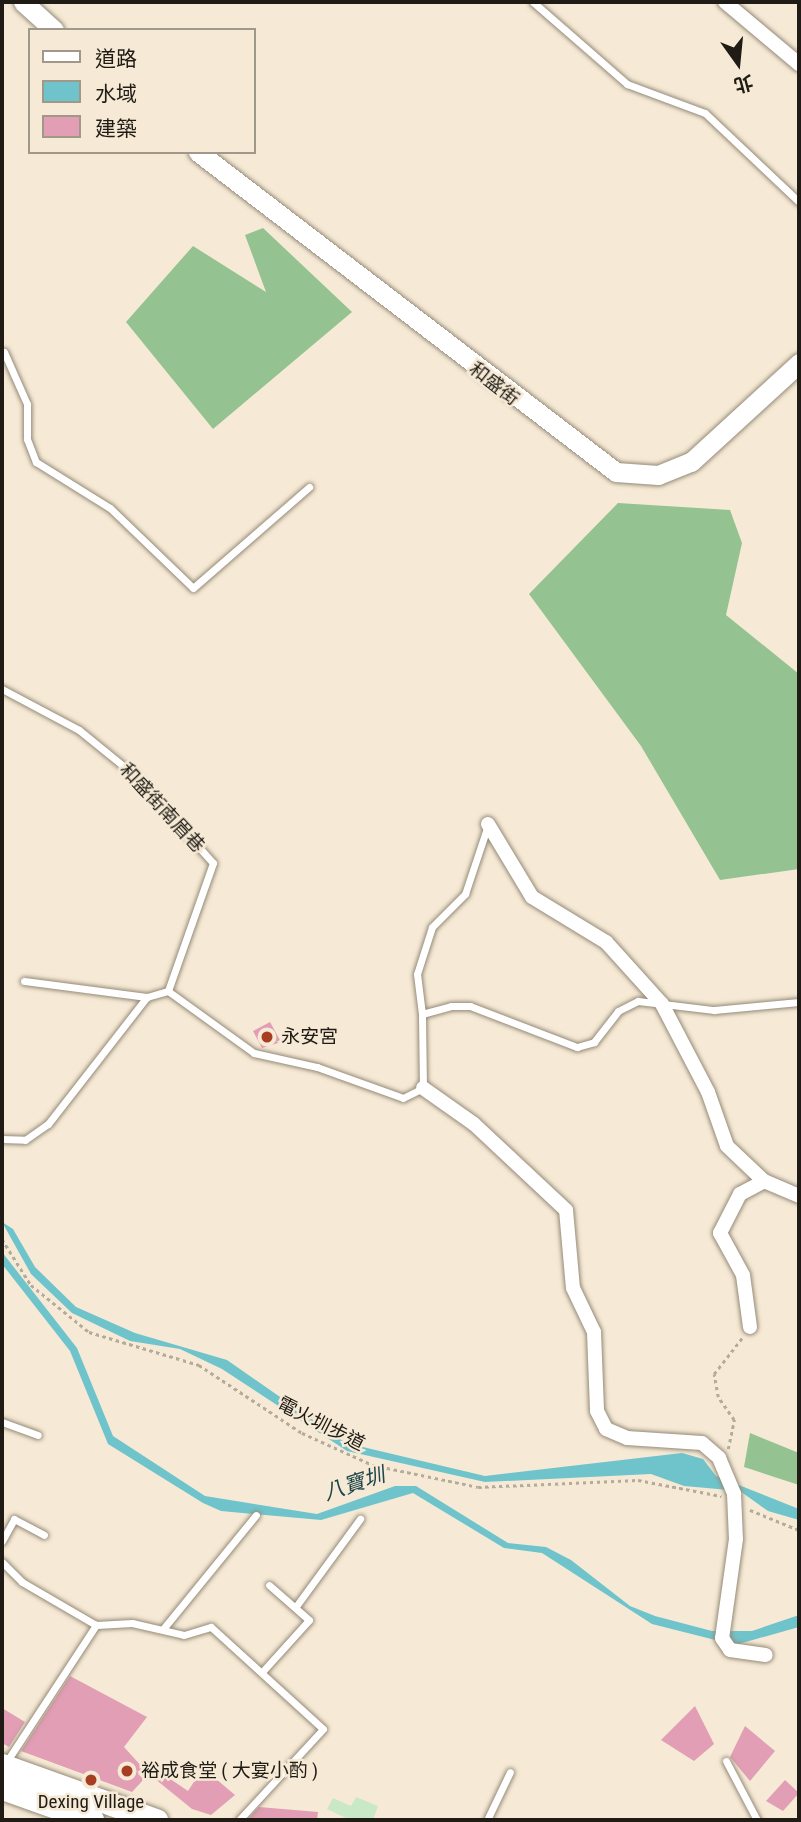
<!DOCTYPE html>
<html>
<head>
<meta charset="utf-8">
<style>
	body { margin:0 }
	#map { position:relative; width:801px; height:1822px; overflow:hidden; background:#f6ead6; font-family:"Roboto Condensed","Noto Sans TC",sans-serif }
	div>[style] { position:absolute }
	.green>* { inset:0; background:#c9e8c6 }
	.forest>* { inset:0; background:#94c291 }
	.water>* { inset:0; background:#6fc4cc }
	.building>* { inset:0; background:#e19eb4 }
	.path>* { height:2.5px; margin-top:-1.25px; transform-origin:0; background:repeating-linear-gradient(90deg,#b4ab9b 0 3.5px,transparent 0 7px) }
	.roads { filter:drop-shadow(0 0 2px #958a78) drop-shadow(0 0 2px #958a78) }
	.service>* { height:7px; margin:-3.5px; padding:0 3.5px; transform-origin:3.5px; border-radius:3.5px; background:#fff }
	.minor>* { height:14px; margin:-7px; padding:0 7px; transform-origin:7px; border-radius:7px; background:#fff }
	.secondary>* { height:19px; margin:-9.5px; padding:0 9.5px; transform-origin:9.5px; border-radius:9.5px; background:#fff }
	.primary>* { height:23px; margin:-11.5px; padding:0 11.5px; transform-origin:11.5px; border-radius:11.5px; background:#fff }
	.dots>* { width:19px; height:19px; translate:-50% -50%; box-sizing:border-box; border:4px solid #f6ead6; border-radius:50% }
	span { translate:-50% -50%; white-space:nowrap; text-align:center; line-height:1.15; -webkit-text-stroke:5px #f6ead6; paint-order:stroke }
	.street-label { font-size:19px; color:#201c15 }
	.poi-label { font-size:19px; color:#201c15 }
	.left { translate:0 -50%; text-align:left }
	.water-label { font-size:21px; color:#1e464a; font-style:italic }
	.frame { position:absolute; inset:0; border:4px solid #201c15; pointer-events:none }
	.legend { position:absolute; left:28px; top:28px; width:228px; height:126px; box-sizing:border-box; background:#f6ead6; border:2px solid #a09889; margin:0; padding:9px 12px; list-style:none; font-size:21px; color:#201c15 }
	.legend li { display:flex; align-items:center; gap:14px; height:35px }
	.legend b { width:35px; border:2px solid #a09889 }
	.north { position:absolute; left:703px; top:28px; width:70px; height:70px; -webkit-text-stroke:5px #f6ead6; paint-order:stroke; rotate:165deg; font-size:19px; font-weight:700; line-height:28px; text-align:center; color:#201c15 }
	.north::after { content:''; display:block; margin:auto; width:24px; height:32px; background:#201c15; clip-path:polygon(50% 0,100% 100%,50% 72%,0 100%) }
</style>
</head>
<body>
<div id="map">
	<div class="green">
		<div style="clip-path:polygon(356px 1797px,378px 1806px,373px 1820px,350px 1820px,327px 1809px,333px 1798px,351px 1806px)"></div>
	</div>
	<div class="forest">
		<div style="clip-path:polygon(263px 228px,352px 312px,213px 429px,126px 322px,193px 246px,266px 292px,245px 235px)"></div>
		<div style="clip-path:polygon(618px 503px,730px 510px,742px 543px,726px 615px,799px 674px,799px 869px,720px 880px,641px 746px,529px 594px)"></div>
		<div style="clip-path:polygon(750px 1433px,799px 1453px,799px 1485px,744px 1467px)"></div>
	</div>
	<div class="water">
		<div style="clip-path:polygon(2px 1222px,13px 1229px,35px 1267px,76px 1307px,135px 1333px,227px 1360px,346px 1443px,485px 1476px,682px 1453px,703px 1459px,716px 1476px,799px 1509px,799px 1520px,768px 1511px,740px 1491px,684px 1486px,651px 1474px,485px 1482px,347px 1451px,222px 1369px,180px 1349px,130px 1341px,72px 1313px,31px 1274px)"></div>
		<div style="clip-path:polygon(2px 1252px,77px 1348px,113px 1436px,205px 1496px,317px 1514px,395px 1486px,416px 1486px,508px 1543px,546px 1547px,571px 1560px,630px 1606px,655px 1616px,712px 1631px,752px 1631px,799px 1615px,799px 1627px,735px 1645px,652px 1624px,542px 1553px,504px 1548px,413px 1493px,321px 1520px,221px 1511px,203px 1503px,108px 1444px,70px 1351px,2px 1264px)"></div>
	</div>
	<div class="building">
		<div style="clip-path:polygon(270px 1022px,281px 1042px,262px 1048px,253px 1031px)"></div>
		<div style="clip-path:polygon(70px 1676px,147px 1717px,124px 1747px,143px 1768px,138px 1774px,144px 1779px,132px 1792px,21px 1751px)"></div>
		<div style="clip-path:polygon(695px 1706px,714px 1744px,694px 1761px,661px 1740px)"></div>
		<div style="clip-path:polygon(2px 1708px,25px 1722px,9px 1747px,2px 1743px)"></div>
		<div style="clip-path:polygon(745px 1726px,775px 1751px,750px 1781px,730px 1757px)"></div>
		<div style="clip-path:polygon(154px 1768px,188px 1791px,203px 1768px,235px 1795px,211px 1815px,192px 1809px,149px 1774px)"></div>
		<div style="clip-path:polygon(785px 1780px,799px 1793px,783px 1811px,766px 1801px)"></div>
		<div style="clip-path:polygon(259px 1807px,318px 1812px,317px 1820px,247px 1820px)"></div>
	</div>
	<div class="path">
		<div style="left:2px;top:1239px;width:54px;rotate:57.8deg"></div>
		<div style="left:31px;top:1285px;width:75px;rotate:39deg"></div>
		<div style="left:89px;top:1332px;width:115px;rotate:16.7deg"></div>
		<div style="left:199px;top:1365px;width:123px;rotate:33.4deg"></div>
		<div style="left:302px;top:1433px;width:78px;rotate:24.3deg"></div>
		<div style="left:373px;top:1465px;width:107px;rotate:11.8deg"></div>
		<div style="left:478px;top:1487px;width:160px;rotate:-2.5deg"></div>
		<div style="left:638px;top:1480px;width:85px;rotate:10.9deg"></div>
		<div style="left:728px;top:1449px;width:30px;rotate:-78deg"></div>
		<div style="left:734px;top:1420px;width:28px;rotate:-125deg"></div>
		<div style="left:718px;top:1397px;width:23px;rotate:-100deg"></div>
		<div style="left:714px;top:1374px;width:46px;rotate:-52.1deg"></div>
		<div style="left:750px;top:1510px;width:53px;rotate:22.2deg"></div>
	</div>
	<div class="roads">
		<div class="service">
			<div style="left:533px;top:2px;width:125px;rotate:41.1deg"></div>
			<div style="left:627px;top:84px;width:83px;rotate:20.4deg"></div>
			<div style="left:705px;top:113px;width:129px;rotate:43.4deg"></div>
			<div style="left:4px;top:352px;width:57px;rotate:66.1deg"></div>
			<div style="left:27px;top:404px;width:35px;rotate:90deg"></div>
			<div style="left:27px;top:439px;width:25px;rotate:69deg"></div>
			<div style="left:36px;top:462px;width:87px;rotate:31.9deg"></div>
			<div style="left:110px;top:508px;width:115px;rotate:43.9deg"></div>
			<div style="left:193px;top:588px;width:154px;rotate:-41deg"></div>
			<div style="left:2px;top:689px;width:87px;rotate:28deg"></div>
			<div style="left:79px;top:730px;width:68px;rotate:39.1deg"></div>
			<div style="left:132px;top:773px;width:121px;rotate:48deg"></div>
			<div style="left:213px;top:863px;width:136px;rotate:109.4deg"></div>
			<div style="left:24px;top:981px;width:124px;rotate:7.4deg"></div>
			<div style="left:422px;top:1014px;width:40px;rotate:-97.1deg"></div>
			<div style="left:417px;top:974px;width:49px;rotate:-72.3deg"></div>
			<div style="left:432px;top:927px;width:47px;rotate:-45deg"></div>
			<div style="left:465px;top:894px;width:73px;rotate:-71.6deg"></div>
			<div style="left:2px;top:1139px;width:23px;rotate:2deg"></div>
			<div style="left:25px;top:1140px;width:28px;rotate:-35deg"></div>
			<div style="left:48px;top:1124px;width:161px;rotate:-52.1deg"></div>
			<div style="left:147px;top:997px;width:22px;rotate:-16deg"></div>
			<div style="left:168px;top:991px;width:106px;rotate:35.8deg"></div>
			<div style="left:254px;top:1053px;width:65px;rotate:12.5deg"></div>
			<div style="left:317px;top:1067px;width:91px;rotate:19.8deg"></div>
			<div style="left:403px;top:1098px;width:22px;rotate:-27deg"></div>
			<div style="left:423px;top:1088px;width:74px;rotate:-90.8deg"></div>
			<div style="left:422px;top:1014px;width:30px;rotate:-15deg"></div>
			<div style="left:451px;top:1006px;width:19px"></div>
			<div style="left:470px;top:1006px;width:115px;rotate:21deg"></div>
			<div style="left:577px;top:1047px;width:18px;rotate:-16deg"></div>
			<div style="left:594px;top:1042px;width:39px;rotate:-52deg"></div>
			<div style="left:618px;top:1011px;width:22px;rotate:-27deg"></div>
			<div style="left:638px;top:1001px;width:77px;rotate:6.8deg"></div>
			<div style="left:714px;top:1010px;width:85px;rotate:-5.4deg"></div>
			<div style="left:2px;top:1422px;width:38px;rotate:20deg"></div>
			<div style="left:2px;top:1541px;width:25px;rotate:-61deg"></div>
			<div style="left:14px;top:1519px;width:34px;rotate:28deg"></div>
			<div style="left:2px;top:1562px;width:28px;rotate:45deg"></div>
			<div style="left:22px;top:1582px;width:86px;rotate:30.2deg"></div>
			<div style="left:96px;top:1625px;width:36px;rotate:-3deg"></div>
			<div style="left:132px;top:1623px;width:53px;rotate:13deg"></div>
			<div style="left:184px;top:1635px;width:28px;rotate:-17deg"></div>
			<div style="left:211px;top:1627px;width:151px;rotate:42.3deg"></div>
			<div style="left:323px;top:1729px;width:124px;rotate:132.7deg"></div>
			<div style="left:297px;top:1605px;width:107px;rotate:-53.8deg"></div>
			<div style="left:163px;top:1629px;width:147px;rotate:-50.8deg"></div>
			<div style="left:262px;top:1672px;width:70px;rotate:-47.9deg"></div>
			<div style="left:309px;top:1620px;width:53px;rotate:-138.8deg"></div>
			<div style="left:7px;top:1761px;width:163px;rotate:-56.8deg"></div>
			<div style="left:726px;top:1761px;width:67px;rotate:62.3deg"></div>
			<div style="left:487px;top:1820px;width:53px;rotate:-64.4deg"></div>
		</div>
		<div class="minor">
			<div style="left:725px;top:2px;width:97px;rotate:40deg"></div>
			<div style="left:488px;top:824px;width:85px;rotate:58.9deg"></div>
			<div style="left:532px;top:897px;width:87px;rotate:31.3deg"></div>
			<div style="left:606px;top:942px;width:84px;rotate:47.9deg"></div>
			<div style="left:662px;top:1004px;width:99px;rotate:62.4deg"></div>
			<div style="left:708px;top:1092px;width:57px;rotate:70.6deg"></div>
			<div style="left:727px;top:1146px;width:51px;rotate:43.4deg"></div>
			<div style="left:764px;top:1181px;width:38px;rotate:23deg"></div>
			<div style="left:423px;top:1088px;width:62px;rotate:35.2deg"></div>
			<div style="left:474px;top:1124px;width:126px;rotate:43.1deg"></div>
			<div style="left:566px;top:1210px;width:78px;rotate:84.9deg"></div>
			<div style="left:573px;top:1288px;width:49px;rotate:64.5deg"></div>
			<div style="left:594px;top:1332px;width:79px;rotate:87.8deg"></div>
			<div style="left:597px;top:1411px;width:20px;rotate:63deg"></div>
			<div style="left:606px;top:1429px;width:23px;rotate:23deg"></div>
			<div style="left:627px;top:1438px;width:75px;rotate:3.8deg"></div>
			<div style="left:702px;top:1443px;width:23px;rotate:41deg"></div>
			<div style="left:719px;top:1458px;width:39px;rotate:67deg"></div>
			<div style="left:734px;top:1494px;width:45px;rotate:87.5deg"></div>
			<div style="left:736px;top:1539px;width:100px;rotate:98deg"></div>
			<div style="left:722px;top:1638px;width:14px;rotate:56deg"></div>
			<div style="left:730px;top:1650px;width:36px;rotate:8deg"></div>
			<div style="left:750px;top:1327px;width:52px;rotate:-97.7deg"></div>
			<div style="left:743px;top:1275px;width:48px;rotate:-118.7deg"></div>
			<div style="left:720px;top:1233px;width:44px;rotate:-62.9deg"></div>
			<div style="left:740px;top:1194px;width:27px;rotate:-28deg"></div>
		</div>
		<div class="secondary">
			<div style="left:23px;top:2px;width:42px;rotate:42.1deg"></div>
			<div style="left:198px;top:152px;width:526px;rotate:37.44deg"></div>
			<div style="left:616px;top:472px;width:42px;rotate:4.1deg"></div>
			<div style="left:658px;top:475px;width:35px;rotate:-22deg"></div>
			<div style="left:691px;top:462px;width:147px;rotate:-42.5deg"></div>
		</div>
		<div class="primary">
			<div style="left:2px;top:1765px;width:164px;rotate:19.7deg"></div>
			<div style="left:2px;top:1788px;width:96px;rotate:19.6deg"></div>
		</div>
	</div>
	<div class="dots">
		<div style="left:267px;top:1037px;background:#a73e24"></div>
		<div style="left:127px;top:1771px;background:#a73e24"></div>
		<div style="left:91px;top:1780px;background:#a73e24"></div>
	</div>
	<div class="street-label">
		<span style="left:494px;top:384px;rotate:38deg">和盛街</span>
		<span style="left:162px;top:808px;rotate:47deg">和盛街南眉巷</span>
		<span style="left:321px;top:1424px;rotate:27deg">電火圳步道</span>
	</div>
	<div class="poi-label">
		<span class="left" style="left:281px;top:1037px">永安宮</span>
		<span class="left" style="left:141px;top:1771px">裕成食堂 ( 大宴小酌 )</span>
		<span style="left:91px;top:1802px">Dexing Village</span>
	</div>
	<div class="water-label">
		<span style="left:354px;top:1484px;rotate:-18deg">八寶圳</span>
	</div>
	<div class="frame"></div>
	<ul class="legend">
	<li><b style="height:9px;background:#fff"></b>道路</li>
	<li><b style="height:19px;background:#6fc4cc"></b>水域</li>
	<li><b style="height:19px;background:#e19eb4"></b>建築</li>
	</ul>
	<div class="north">北</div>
</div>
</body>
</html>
